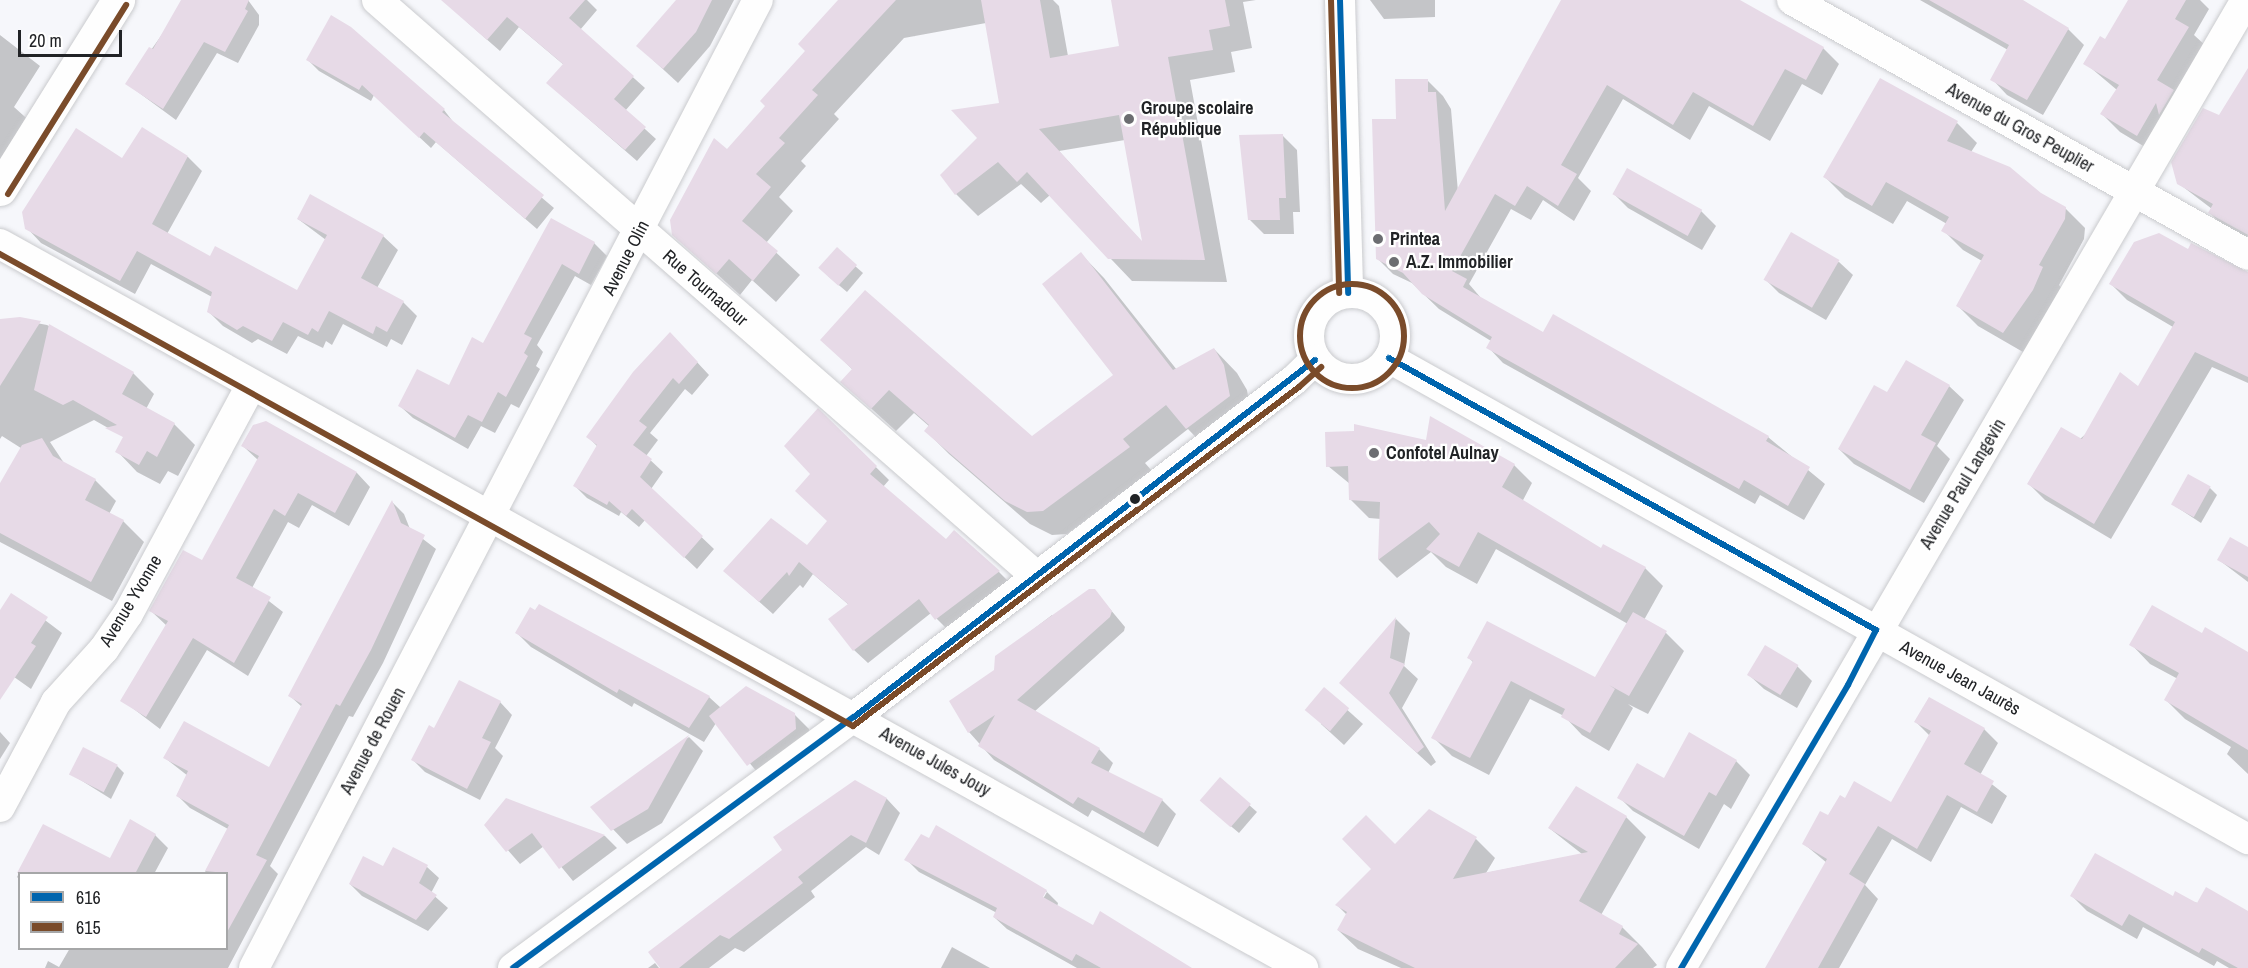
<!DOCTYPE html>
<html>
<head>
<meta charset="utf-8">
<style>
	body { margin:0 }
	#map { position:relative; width:2248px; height:968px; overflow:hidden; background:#f6f7fb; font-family:"Archivo Narrow",sans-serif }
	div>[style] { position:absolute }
	.shadow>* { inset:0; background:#0003 }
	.building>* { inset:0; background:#e7dae7; transform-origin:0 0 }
	.roads { filter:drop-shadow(0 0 2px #cacbce) drop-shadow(0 0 2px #cacbce) }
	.minor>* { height:30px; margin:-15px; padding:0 15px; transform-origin:15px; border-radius:15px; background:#fefefe }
	.minor>.ring { margin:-15px; padding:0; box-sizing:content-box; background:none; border:30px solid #fefefe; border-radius:50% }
	.tertiary>* { height:33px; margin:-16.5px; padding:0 16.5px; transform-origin:16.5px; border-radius:16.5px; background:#fefefe }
	.bus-1>* { height:6px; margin:-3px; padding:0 3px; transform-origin:3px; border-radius:3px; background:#0065ae }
	.bus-2>* { height:6px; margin:-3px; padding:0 3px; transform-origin:3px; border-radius:3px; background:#7a4b2a }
	.bus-2>.ring { margin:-3px; padding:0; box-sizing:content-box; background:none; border:6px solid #7a4b2a; border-radius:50% }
	.dots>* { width:16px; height:16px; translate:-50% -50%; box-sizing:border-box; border:3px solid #fff; border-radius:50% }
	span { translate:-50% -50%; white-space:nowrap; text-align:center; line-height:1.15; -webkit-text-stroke:4.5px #fff; paint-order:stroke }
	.poi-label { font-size:18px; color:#212326; font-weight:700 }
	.left { translate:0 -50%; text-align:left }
	.street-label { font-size:18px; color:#212326 }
	.legend { position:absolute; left:18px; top:872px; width:210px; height:78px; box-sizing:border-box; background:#fff; border:2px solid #a6a7a8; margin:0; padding:8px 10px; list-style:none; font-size:18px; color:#212326 }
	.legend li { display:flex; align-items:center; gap:12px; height:30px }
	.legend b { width:30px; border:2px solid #a6a7a8 }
	.scale { position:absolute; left:18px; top:30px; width:104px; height:27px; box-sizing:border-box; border:3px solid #212326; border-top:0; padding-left:8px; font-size:18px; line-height:21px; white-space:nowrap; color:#212326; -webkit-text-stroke:4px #fff; paint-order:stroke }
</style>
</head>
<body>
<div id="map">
	<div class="shadow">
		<div style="clip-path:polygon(192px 0,248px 0,259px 15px,259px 25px,238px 63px,217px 53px,176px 120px,127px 84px,168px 26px)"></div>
		<div style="clip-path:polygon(452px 0,587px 0,597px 10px,580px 30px,645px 88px,625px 111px,656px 139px,637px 161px,560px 94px,564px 65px,519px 27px,500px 51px,468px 23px)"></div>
		<div style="clip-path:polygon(678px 0,734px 0,710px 46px,678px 83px,653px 60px)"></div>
		<div style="clip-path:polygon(evenodd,841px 0,1053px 0,1059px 6px,1068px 56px,1121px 47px,1113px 0,1256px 0,1243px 2px,1252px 48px,1231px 52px,1235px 72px,1190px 80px,1227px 282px,1132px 281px,1050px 195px,1041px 203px,1021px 184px,978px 216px,956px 194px,979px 138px,1001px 104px,986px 23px,904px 38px,834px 114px,839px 119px,801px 161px,806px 166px,779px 197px,793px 211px,766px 243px,800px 275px,776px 302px,752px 280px,740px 295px,673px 234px,728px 151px,767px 106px,841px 0,1125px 140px,1143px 243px,1059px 151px,1125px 140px)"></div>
		<div style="clip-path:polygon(1370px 0,1435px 0,1435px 17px,1384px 19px)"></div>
		<div style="clip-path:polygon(1563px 0,1737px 0,1823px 48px,1839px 64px,1822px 95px,1802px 84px,1770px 141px,1709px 106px,1690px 140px,1623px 99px,1578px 178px,1591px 191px,1574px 221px,1543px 200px,1531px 220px,1511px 209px,1469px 284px,1481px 298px,1544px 334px,1768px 437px,1825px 484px,1804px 520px,1760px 495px,1755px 504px,1503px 363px,1488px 347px,1491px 341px,1439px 309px,1412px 283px,1393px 274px,1377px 258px,1397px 120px,1427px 80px,1443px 96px,1451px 109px,1458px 192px)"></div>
		<div style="clip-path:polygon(1920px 0,2020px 0,2068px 29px,2084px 45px,2043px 115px,2007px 95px,1992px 79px,2008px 50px)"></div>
		<div style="clip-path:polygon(2130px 0,2200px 0,2209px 9px,2194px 35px,2206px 46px,2155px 153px,2120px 132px,2102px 114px,2117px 90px,2085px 63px,2106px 41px)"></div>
		<div style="clip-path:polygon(0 35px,40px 66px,14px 107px,34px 125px,0 178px)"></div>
		<div style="clip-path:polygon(308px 60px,444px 110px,454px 123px,554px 208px,537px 229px,436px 142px,431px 148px,374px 95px,371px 101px,319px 71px)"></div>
		<div style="clip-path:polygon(2248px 71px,2248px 235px,2246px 239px,2225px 228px,2210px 213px,2212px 209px,2178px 183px)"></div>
		<div style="clip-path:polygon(1957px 123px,1977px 143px,1971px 152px,2065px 208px,2085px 228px,2084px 239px,2059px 285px,2062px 289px,2053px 310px,2023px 352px,1978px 326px,1958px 306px,1982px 261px,1963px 250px,1943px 230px,1947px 224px,1907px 201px,1893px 224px,1845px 197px,1825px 177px)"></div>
		<div style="clip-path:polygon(1283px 136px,1297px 150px,1300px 212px,1293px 212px,1294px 234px,1264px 234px,1250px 220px)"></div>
		<div style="clip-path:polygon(188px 157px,202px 171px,167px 234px,211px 259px,298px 292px,326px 240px,298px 219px,311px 196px,383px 236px,398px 250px,377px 288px,403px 302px,417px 316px,402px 345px,391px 339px,387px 347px,343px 324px,332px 345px,326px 341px,323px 348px,298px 336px,287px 354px,258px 339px,252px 343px,223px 326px,209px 312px,212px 297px,151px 264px,135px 294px,41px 243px,27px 228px,123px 160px)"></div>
		<div style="clip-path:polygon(1628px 170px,1701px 211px,1716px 226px,1702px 250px,1628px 208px,1614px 194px)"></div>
		<div style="clip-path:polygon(551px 220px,594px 243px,607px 256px,591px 285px,575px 276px,537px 345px,543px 352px,536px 366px,540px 369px,519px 408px,511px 404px,495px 433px,481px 426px,468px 449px,413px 418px,400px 406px,449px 388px,483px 345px)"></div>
		<div style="clip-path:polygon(837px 250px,863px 273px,847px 292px,828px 276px)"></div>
		<div style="clip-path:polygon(1081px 254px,1104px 278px,1177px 370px,1214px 349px,1237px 373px,1247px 390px,1252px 420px,1210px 452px,1188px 429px,1145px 463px,1152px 471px,1067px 534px,1052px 535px,1030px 524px,949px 454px,926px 431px,930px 427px,914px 413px,896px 431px,842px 382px,853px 370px,822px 340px,1032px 438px,1115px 375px)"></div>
		<div style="clip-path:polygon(1839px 262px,1853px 275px,1826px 320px,1779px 293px,1765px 279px)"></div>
		<div style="clip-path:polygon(2111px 284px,2248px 289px,2248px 383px,2212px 367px,2111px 539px,2045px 500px,2029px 484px,2138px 388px,2173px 327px,2127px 300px)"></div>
		<div style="clip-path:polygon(15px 319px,47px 325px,133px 373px,154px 394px,146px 409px,174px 424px,195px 445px,178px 476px,168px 471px,160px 484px,137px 472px,117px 451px,124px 437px,94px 420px,50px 442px,64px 463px,95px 480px,116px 501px,109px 514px,123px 521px,144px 542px,112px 601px,0 542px,0 489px,24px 450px,2px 436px,0 439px,0 322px)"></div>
		<div style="clip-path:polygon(682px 346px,709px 375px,692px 395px,685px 389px,650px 433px,658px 440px,646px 456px,663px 472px,651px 489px,714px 549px,697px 569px,645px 520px,639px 527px,621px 512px,619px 516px,587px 498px,575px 486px,598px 447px,588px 437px)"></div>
		<div style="clip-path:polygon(1949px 386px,1964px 400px,1937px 446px,1950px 459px,1924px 503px,1854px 464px,1839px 449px,1887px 394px)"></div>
		<div style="clip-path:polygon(818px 410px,889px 480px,883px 487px,946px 541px,999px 572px,1012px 585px,950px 632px,931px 613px,868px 663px,854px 650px,849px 605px,813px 574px,803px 588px,800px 585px,773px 614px,739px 584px,807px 547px,828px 521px,812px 474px)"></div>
		<div style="clip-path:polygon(266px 422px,357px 473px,370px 487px,349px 526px,312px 505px,299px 528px,288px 522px,252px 588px,283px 612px,248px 676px,207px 650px,160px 729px,122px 700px,167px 626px,151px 611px,203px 562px,259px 461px,243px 446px)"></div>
		<div style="clip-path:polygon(1514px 465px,1532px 483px,1522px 502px,1601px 550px,1645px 568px,1663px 586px,1644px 620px,1666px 633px,1684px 651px,1648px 714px,1628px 704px,1633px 708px,1609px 751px,1582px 735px,1564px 716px,1530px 699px,1489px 775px,1452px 756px,1433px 737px,1474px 663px,1469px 658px,1595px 679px,1628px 624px,1496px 549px,1477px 584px,1446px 567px,1431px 552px,1397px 578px,1379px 560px,1381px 519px,1369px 518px,1351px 500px,1350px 484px,1328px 466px)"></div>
		<div style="clip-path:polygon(2210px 488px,2217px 495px,2201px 523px,2172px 504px)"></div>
		<div style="clip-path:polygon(392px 502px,404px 514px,410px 529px,436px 549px,383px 663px,353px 717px,349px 716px,270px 866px,278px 874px,228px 968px,45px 968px,48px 961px,59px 967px,70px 948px,226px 948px,226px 874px,204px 874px,228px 829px,190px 808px,177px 795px,188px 776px,165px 758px,270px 769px,302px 707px,290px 696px)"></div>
		<div style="clip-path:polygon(2248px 549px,2248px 582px,2219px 560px)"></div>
		<div style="clip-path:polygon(1095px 591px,1125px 627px,1124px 631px,1034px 712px,1099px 749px,1113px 763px,1108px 773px,1162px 800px,1176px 814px,1158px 847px,1092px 810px,1088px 817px,994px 760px,969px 732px,996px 671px,997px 657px,1052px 615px,1055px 618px)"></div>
		<div style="clip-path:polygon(12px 595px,62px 633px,31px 689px,0 667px,0 613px)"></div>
		<div style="clip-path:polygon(539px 606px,709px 697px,721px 708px,794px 714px,809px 729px,810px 743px,763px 779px,716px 723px,704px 742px,634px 703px,632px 707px,531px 647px,517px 633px)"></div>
		<div style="clip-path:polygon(1396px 619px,1410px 633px,1404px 666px,1418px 679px,1402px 708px,1436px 762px,1431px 766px,1341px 683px)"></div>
		<div style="clip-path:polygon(2131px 644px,2248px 658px,2248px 774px,2227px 754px,2231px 747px,2185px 719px,2166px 700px,2178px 679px,2150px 664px)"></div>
		<div style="clip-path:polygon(1765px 647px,1797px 666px,1812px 681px,1797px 708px,1764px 689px,1749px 675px)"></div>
		<div style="clip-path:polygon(1324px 689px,1363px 724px,1344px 745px,1321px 724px)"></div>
		<div style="clip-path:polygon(500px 702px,512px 715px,495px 748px,503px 756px,480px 800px,425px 772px,413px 760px,435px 730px)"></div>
		<div style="clip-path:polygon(1916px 722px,1984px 729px,1998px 743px,1980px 775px,2007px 796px,1992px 824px,1961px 807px,1931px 862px,1892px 839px,1865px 885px,1878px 899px,1839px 968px,1766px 968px,1827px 863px,1804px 844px,1846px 800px,1892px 804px,1930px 736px)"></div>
		<div style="clip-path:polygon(0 732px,10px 743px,0 759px)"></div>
		<div style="clip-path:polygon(689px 737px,703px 751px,662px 823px,627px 844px,592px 807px)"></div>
		<div style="clip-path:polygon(1736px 761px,1750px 775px,1731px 809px,1724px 804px,1699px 849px,1633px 811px,1619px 797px)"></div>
		<div style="clip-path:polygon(117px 766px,124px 773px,111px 799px,71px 774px)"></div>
		<div style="clip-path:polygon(1220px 779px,1257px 812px,1239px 833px,1208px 807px)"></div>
		<div style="clip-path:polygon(855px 781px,887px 799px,900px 813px,879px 855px,866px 847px,811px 891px,815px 897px,744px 952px,735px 948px,709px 968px,660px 968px,785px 851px,775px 838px)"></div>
		<div style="clip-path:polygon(1577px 788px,1626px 817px,1646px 837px,1601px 915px,1622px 927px,1642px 947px,1657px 965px,1653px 968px,1401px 968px,1358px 949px,1338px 930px,1347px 915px,1337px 905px,1395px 846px,1476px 839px,1495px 858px,1486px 873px,1582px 854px,1549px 828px)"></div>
		<div style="clip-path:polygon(506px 800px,605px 836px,617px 848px,573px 881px,544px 846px,520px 864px,486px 825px)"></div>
		<div style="clip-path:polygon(43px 826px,110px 861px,155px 835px,168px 848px,154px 874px,20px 874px,20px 880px,17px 877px)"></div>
		<div style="clip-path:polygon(evenodd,906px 859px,1046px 891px,1058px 903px,1057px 907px,1093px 927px,1187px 968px,1077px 968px,1007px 929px,994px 917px,997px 913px,919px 872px,906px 859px,1043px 892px,1047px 892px,1040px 904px,1043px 892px)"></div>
		<div style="clip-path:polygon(427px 867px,439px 878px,431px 893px,448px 908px,428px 931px,362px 896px,350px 884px,384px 868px)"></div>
		<div style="clip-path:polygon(2072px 896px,2173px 898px,2248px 913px,2248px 968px,2229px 968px,2217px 961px,2214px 966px,2143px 927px,2137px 939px,2087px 911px)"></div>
		<div style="clip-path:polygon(952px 947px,990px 968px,941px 968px)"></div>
		<div style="clip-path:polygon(655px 963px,659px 968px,648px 968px)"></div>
	</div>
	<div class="building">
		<div style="clip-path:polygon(181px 0,249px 0,245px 9px,248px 11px,225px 52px,204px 42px,163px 109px,125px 84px,149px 47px,153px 49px)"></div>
		<div style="clip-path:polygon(441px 0,585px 0,569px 18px,634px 76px,614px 99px,646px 127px,625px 150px,546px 83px,563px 64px,507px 17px,487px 40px)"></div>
		<div style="clip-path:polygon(676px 0,712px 0,696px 32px,663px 69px,636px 46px)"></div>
		<div style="clip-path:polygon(838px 0,896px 0,812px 90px,818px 95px,779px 138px,785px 143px,756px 174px,771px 187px,742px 221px,778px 251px,753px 281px,729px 259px,716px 274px,672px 235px,670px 220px,714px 138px,727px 149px,765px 106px,760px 101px,805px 51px,798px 44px)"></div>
		<div style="clip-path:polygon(evenodd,981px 0,1040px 0,1050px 58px,1119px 46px,1111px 0,1225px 0,1230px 26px,1209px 30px,1213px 50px,1168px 57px,1205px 260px,1108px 259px,1027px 172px,1017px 182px,998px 162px,955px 195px,940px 175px,977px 138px,951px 110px,999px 103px,981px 0,1119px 115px,1120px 120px,1142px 241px,1039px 129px,1119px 115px)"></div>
		<div style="clip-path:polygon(1561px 0,1740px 0,1824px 47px,1806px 80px,1785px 69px,1753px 126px,1693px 92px,1673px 125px,1607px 85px,1561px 165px,1577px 174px,1558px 206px,1527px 186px,1515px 206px,1495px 194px,1452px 271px,1467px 279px,1463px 287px,1543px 332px,1553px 314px,1769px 436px,1766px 441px,1810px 467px,1788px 506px,1744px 480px,1739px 489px,1486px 348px,1492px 337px,1422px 294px,1403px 273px,1376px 259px,1372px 119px,1396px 119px,1395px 79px,1428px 79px,1428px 92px,1436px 92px,1445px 211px)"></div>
		<div style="clip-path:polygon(1929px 0,2023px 0,2069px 28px,2027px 100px,1990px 80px,2009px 45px)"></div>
		<div style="clip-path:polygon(2128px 0,2186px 0,2175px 19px,2189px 27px,2157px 80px,2174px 90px,2159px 115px,2156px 103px,2137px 136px,2100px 114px,2119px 85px,2083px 64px,2100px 36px,2105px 39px)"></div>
		<div style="clip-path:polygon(331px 15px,351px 27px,445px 109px,442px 112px,544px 195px,525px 219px,424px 132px,419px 138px,362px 85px,359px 90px,306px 60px)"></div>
		<div style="clip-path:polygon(2248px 68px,2248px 235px,2208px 213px,2213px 204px,2177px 184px,2171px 162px,2203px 108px,2219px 115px)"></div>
		<div style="clip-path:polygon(1880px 78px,1958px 121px,1947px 141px,2010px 167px,2041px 193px,2066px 207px,2065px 219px,2039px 265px,2043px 267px,2033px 290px,2003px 333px,1956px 306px,1984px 255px,1941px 231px,1949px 217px,1886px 182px,1872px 206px,1823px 177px)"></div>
		<div style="clip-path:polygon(142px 127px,188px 156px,152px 224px,210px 256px,215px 246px,297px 290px,327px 235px,297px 219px,310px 194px,384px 235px,361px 278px,404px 301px,387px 332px,376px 326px,373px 334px,329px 311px,318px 332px,312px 328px,308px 335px,283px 322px,272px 341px,243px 326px,237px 330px,207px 312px,212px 292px,137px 251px,120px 281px,25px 229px,22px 212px,76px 128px,122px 158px)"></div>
		<div style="clip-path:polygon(1283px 134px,1286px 198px,1279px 198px,1280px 220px,1248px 220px,1239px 135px)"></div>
		<div style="left:1627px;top:168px;width:86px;height:30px;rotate:29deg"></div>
		<div style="clip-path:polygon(551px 218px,595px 242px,579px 274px,562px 264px,524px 334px,532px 338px,524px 353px,528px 356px,506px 397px,498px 392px,482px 422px,468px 415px,455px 438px,398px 406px,417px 369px,449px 385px,472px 337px,483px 343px)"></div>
		<div style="left:1791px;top:232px;width:56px;height:55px;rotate:30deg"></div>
		<div style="clip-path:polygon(2159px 233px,2188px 249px,2191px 243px,2248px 272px,2248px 377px,2195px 352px,2094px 524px,2027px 484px,2061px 427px,2082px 439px,2120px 372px,2138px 386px,2175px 322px,2109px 284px,2134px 242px)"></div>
		<div style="left:837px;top:247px;width:27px;height:28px;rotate:42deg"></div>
		<div style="clip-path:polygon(1081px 252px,1173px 370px,1214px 348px,1224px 365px,1230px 396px,1186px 429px,1166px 405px,1123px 439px,1130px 447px,1043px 511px,1027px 512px,1005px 501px,924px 431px,929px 425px,889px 390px,871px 409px,840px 382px,852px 369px,820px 340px,865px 290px,1032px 436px,1113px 375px,1042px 284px)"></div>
		<div style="clip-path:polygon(20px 317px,41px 321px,0 386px,0 319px)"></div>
		<div style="clip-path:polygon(49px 324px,134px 372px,122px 394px,175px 423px,157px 457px,147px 451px,139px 465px,115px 452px,123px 437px,105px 428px,117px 425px,73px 400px,63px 405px,34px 390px)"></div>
		<div style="clip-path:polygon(670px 332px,698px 362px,679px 384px,673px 378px,639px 421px,647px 427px,633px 445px,652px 459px,640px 477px,703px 536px,684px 558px,632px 509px,626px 516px,609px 501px,607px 505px,573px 486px,597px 445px,586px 437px,633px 372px)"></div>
		<div style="clip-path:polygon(1906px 360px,1950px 385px,1921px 435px,1936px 443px,1910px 490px,1838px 449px,1874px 385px,1887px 392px)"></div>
		<div style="clip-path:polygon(818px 408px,877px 466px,870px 474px,946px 539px,954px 530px,1000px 571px,935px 620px,919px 599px,853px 651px,828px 619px,848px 604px,799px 562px,789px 576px,787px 572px,759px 602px,723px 571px,771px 518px,807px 545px,827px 521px,795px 491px,810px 474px,784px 446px)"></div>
		<div style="clip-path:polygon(1430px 416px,1515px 464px,1502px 487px,1601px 548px,1603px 544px,1646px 567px,1620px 613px,1478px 532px,1459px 567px,1426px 549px,1440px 534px,1429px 522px,1378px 560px,1380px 502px,1349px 500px,1348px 466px,1326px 467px,1325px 432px,1354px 431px,1354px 424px,1426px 440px)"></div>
		<div style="clip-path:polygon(266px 421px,357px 472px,335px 513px,298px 493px,285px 516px,274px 509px,236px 578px,271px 597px,234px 663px,193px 638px,146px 717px,120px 701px,168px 621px,149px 611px,183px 550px,202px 560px,259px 456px,241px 446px,253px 425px)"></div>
		<div style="clip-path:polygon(42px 438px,53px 456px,96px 479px,85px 500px,124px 520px,91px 582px,0 533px,0 483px,22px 445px)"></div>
		<div style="left:2188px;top:474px;width:26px;height:35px;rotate:29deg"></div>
		<div style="clip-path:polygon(392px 500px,401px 523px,425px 535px,371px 650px,340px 706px,336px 704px,256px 855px,267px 860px,226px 934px,226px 873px,205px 871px,229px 825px,176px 796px,188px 771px,163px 758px,184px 721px,269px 767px,302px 704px,288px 696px)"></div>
		<div style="clip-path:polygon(2230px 537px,2248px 547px,2248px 577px,2217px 560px)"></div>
		<div style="clip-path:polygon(1089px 589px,1095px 589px,1112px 611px,1110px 617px,1017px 700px,1100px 748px,1091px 763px,1163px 799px,1144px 833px,1078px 797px,1073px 804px,978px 746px,995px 715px,968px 733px,949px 701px,994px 670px,995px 656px)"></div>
		<div style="clip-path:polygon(11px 593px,48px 617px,31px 643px,36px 646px,0 700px,0 610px)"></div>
		<div style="clip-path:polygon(539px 604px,710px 696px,689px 728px,619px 689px,617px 693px,515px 633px,530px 607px,535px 610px)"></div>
		<div style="clip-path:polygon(2152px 605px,2202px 633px,2205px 627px,2248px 652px,2248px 750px,2164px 700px,2179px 673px,2129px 645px)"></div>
		<div style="clip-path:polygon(1633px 612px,1667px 631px,1629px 696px,1609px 685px,1615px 689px,1590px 733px,1561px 717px,1565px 709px,1511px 681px,1470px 758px,1431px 738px,1473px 661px,1467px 658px,1487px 621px,1595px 677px)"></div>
		<div style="clip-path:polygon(1396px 617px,1390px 658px,1405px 664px,1389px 693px,1424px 747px,1417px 753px,1339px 683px)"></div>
		<div style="left:1765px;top:645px;width:39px;height:35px;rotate:31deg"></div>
		<div style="clip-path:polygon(459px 680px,501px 701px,482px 738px,491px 742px,467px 789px,411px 760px,429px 725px,434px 728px)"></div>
		<div style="clip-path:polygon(746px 686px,795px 713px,796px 729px,747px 766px,709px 716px)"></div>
		<div style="left:1324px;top:687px;width:33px;height:30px;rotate:40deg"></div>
		<div style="clip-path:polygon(1929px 697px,1985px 728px,1964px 764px,1994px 781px,1977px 812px,1947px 795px,1917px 849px,1878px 826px,1849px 874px,1865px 884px,1818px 968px,1765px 968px,1827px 859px,1802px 844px,1820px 811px,1828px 815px,1840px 795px,1845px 798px,1854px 781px,1891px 802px,1931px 731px,1914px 722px)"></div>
		<div style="clip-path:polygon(1689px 732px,1737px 760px,1716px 796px,1709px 792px,1684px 836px,1617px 798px,1637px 763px,1664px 778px)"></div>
		<div style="clip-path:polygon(689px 735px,648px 809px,611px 831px,590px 807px)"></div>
		<div style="left:83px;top:747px;width:39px;height:31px;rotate:27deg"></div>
		<div style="left:1220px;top:777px;width:41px;height:31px;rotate:41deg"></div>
		<div style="clip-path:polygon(855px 780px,887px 798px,866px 843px,851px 835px,798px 877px,803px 883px,729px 939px,720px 935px,679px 968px,660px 968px,648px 952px,782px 850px,773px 837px)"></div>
		<div style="clip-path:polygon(1576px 786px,1627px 816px,1579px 901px,1623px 926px,1619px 934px,1638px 944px,1615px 968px,1415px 968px,1337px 930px,1347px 912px,1335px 905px,1371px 869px,1342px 839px,1366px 815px,1395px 844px,1429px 809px,1477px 837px,1453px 879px,1588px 852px,1548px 828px)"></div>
		<div style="clip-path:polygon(506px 798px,532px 808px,605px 835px,559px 869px,532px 833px,506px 852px,484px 825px)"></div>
		<div style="clip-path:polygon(130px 819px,156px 834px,136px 872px,138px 873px,17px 873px,43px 824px,110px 858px)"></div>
		<div style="clip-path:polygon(936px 825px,1047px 890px,1043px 897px,1093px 925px,1100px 911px,1192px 968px,1101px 968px,1076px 954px,1072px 961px,993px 917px,997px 908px,904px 860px,921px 834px,929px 838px)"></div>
		<div style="clip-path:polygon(393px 847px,428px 865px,419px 883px,437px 895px,416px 920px,349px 884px,363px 856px,383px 866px)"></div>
		<div style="clip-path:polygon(2095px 853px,2173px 896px,2175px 891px,2197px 903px,2206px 887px,2248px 911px,2248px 968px,2238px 968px,2202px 948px,2199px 953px,2129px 914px,2122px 926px,2070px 896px)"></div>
	</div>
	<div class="roads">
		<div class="minor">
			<div style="left:377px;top:0;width:874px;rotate:41.15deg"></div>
			<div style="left:1340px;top:0;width:293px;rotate:88.4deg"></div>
			<div style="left:1792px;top:0;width:522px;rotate:29.21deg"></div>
			<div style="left:0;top:244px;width:1491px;rotate:29.06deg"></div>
			<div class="ring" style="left:1309px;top:293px;width:56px;height:56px"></div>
			<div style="left:1389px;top:358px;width:985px;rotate:29.25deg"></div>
			<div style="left:0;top:807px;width:119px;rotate:-61.9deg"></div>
			<div style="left:56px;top:702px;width:72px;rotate:-47.8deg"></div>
			<div style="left:104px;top:649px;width:42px;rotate:-55.6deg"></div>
			<div style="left:128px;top:614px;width:259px;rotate:-61.7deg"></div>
			<div style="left:254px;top:968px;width:1091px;rotate:-62.5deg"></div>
			<div style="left:513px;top:968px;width:423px;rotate:-36.4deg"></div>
			<div style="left:854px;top:717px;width:554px;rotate:-37.45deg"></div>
			<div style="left:1294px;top:380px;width:29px;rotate:-44deg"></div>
			<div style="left:1681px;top:968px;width:1121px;rotate:-59.73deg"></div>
		</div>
		<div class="tertiary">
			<div style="left:0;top:189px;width:223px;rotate:-58deg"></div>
		</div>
	</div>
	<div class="bus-1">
		<div style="left:1340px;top:0;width:293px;rotate:88.4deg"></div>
		<div style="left:1389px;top:358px;width:558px;rotate:29.18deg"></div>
		<div style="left:1876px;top:630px;width:62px;rotate:117deg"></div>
		<div style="left:1848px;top:685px;width:329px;rotate:120.5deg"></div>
		<div style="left:513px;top:968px;width:423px;rotate:-36.4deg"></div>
		<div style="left:854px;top:717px;width:583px;rotate:-37.75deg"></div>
	</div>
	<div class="bus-2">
		<div style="left:1331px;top:0;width:293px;rotate:88.4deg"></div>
		<div style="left:8px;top:194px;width:223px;rotate:-58deg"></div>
		<div style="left:0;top:254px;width:975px;rotate:28.96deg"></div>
		<div style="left:853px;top:726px;width:560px;rotate:-37.24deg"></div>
		<div style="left:1299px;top:387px;width:30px;rotate:-42deg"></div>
		<div class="ring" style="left:1300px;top:284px;width:98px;height:98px"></div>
	</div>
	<div class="dots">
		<div style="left:1129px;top:119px;background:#6c6d71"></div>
		<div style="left:1378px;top:239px;background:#6c6d71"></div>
		<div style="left:1394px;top:262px;background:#6c6d71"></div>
		<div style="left:1374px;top:453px;background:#6c6d71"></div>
		<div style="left:1135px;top:499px;background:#212326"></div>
	</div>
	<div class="poi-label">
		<span class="left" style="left:1141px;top:119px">Groupe scolaire<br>République</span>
		<span class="left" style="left:1390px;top:239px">Printea</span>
		<span class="left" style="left:1406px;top:262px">A.Z. Immobilier</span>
		<span class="left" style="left:1386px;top:453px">Confotel Aulnay</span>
	</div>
	<div class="street-label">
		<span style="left:2020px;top:128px;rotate:29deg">Avenue du Gros Peuplier</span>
		<span style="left:626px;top:258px;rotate:-63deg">Avenue Olin</span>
		<span style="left:705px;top:288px;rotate:41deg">Rue Tournadour</span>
		<span style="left:1963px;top:484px;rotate:-59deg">Avenue Paul Langevin</span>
		<span style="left:131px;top:601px;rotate:-59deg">Avenue Yvonne</span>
		<span style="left:1960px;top:678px;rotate:29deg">Avenue Jean Jaurès</span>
		<span style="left:373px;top:741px;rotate:-62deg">Avenue de Rouen</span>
		<span style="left:935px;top:762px;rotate:29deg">Avenue Jules Jouy</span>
	</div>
	<ul class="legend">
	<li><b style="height:8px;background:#0065ae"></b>616</li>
	<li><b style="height:8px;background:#7a4b2a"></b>615</li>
	</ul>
	<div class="scale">20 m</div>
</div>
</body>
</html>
